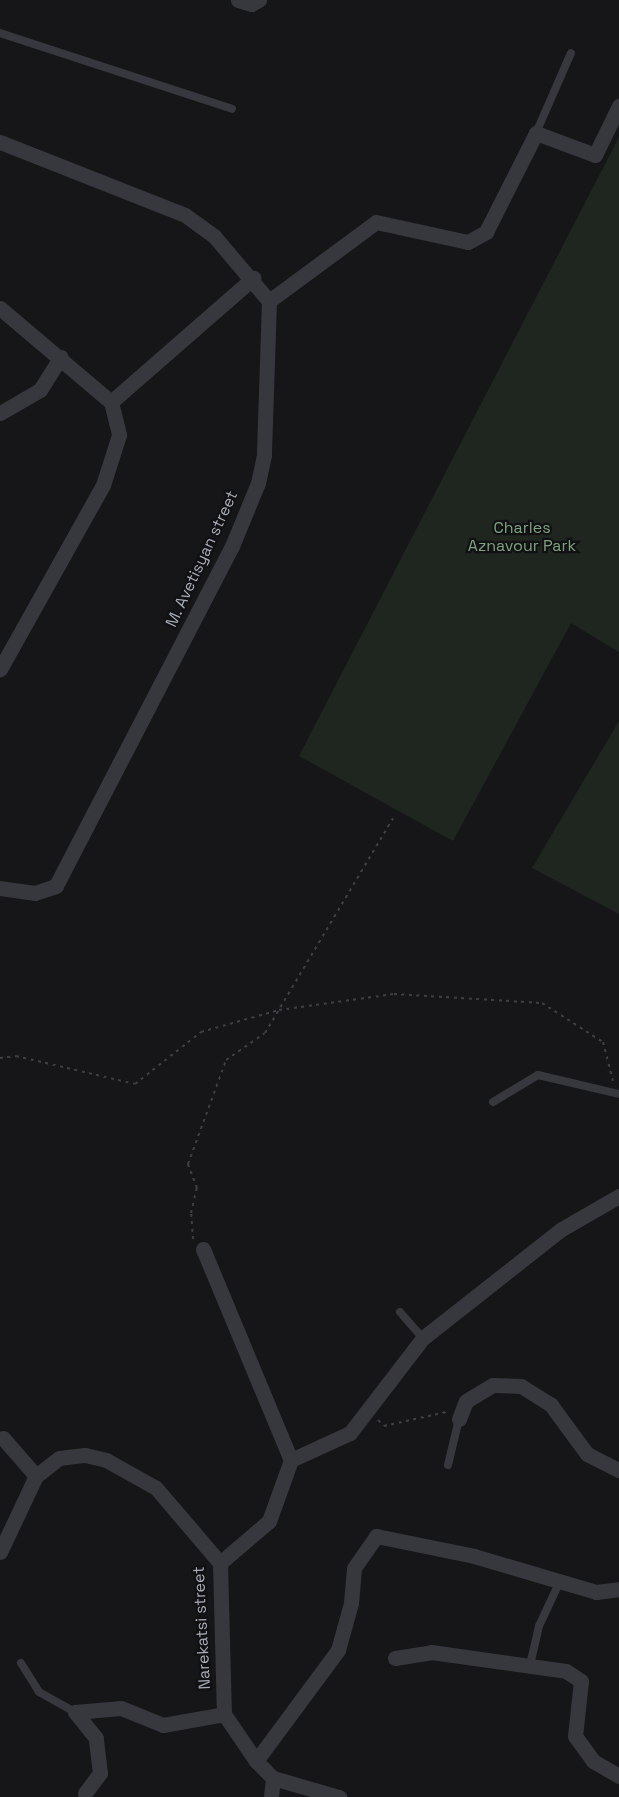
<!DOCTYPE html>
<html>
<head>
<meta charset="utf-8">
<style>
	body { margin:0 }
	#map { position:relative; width:619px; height:1797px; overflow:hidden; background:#161618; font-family:"Space Grotesk",sans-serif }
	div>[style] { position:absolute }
	.green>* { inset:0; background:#1e261f }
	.path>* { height:2px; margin-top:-1px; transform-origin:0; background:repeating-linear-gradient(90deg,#3d3f44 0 3px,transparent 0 7.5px) }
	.service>* { height:8px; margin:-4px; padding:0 4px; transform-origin:4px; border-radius:4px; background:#37383d }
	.minor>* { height:15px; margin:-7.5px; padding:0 7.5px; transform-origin:7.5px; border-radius:7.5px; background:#37383d }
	span { translate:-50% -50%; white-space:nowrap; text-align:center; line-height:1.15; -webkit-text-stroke:4.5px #111113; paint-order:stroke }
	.park-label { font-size:16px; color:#7fa381 }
	.street-label { font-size:16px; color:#a8adb8 }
</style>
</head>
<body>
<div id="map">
	<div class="green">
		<div style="clip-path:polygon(619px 137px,619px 652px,571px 623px,453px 841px,299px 756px)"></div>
		<div style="clip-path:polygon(619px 721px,619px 914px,532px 868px)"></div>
	</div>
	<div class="path">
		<div style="left:0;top:1058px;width:16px;rotate:-7deg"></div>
		<div style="left:16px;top:1056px;width:122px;rotate:13.2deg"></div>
		<div style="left:135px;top:1084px;width:84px;rotate:-38.2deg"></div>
		<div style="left:201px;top:1032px;width:81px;rotate:-15.8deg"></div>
		<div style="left:279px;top:1010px;width:116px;rotate:-7.9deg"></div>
		<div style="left:394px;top:994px;width:148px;rotate:3.5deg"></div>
		<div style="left:542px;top:1003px;width:72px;rotate:32.6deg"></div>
		<div style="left:603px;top:1042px;width:40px;rotate:75.6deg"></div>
		<div style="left:193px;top:1239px;width:26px;rotate:-94deg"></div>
		<div style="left:191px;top:1213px;width:26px;rotate:-77deg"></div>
		<div style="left:197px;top:1188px;width:26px;rotate:-111deg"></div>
		<div style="left:188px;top:1164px;width:111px;rotate:-69.9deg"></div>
		<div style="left:226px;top:1060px;width:47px;rotate:-34.7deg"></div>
		<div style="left:265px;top:1033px;width:250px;rotate:-59.2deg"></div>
		<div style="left:378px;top:1420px;width:8px;rotate:45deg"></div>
		<div style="left:384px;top:1426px;width:64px;rotate:-12.7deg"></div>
	</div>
	<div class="service">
		<div style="left:0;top:33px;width:244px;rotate:18.1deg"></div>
		<div style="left:536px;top:133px;width:87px;rotate:-66.4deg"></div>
		<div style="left:493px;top:1102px;width:52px;rotate:-31deg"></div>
		<div style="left:538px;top:1075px;width:83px;rotate:13.2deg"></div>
		<div style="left:400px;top:1312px;width:35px;rotate:49deg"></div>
		<div style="left:448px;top:1465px;width:47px;rotate:-76.6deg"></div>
		<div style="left:21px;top:1663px;width:34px;rotate:58deg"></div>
		<div style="left:39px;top:1692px;width:41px;rotate:29.1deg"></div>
		<div style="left:530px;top:1665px;width:40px;rotate:-77deg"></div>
		<div style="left:539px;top:1626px;width:50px;rotate:-65deg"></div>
	</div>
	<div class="minor">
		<div style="left:238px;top:0;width:14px;rotate:17deg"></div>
		<div style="left:251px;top:4px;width:9px;rotate:-27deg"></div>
		<div style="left:0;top:142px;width:199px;rotate:21.5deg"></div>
		<div style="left:185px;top:215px;width:36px;rotate:36deg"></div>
		<div style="left:214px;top:236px;width:85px;rotate:49.8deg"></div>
		<div style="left:269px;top:301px;width:154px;rotate:91.9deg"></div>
		<div style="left:264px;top:455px;width:29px;rotate:102deg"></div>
		<div style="left:258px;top:483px;width:68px;rotate:112.4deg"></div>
		<div style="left:232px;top:546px;width:383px;rotate:117.4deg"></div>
		<div style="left:56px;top:886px;width:22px;rotate:162deg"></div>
		<div style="left:35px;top:893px;width:35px;rotate:-172deg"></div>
		<div style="left:269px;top:301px;width:133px;rotate:-36.4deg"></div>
		<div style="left:376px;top:222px;width:94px;rotate:12.3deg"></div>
		<div style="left:468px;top:242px;width:21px;rotate:-29deg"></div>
		<div style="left:486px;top:232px;width:111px;rotate:-63.2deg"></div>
		<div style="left:536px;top:133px;width:63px;rotate:20.4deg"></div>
		<div style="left:595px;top:155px;width:55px;rotate:-63.9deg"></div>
		<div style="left:0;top:308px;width:145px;rotate:40.3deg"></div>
		<div style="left:111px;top:402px;width:34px;rotate:76deg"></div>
		<div style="left:119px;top:435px;width:52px;rotate:107.7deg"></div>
		<div style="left:103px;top:485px;width:211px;rotate:119.2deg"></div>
		<div style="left:111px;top:402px;width:189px;rotate:-41.1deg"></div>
		<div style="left:0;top:413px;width:46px;rotate:-29.9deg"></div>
		<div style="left:40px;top:390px;width:39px;rotate:-58deg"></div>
		<div style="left:203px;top:1249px;width:229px;rotate:67.4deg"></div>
		<div style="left:291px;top:1460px;width:65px;rotate:109.8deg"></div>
		<div style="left:269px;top:1521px;width:65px;rotate:139.4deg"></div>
		<div style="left:459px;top:1419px;width:19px;rotate:-69deg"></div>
		<div style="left:466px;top:1401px;width:31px;rotate:-31deg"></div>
		<div style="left:493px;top:1385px;width:28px;rotate:2deg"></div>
		<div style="left:521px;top:1386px;width:36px;rotate:32deg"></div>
		<div style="left:551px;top:1405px;width:61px;rotate:53.7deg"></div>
		<div style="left:587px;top:1454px;width:36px;rotate:27deg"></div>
		<div style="left:3px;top:1438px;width:50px;rotate:49deg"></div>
		<div style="left:291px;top:1460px;width:65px;rotate:-24.6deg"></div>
		<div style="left:350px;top:1433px;width:120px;rotate:-52.5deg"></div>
		<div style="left:423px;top:1338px;width:174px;rotate:-38.2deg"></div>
		<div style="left:560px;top:1230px;width:68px;rotate:-30deg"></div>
		<div style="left:0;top:1552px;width:84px;rotate:-64.7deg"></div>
		<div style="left:36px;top:1476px;width:29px;rotate:-38deg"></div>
		<div style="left:59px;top:1458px;width:26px;rotate:-7deg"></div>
		<div style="left:85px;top:1455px;width:22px;rotate:13deg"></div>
		<div style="left:106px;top:1460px;width:57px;rotate:29.2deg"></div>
		<div style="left:156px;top:1488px;width:99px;rotate:49.5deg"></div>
		<div style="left:220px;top:1563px;width:151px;rotate:88.5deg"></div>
		<div style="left:224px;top:1714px;width:57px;rotate:55.8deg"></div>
		<div style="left:256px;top:1761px;width:24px;rotate:45deg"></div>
		<div style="left:273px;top:1778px;width:69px;rotate:16.1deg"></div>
		<div style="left:395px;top:1658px;width:36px;rotate:-9deg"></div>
		<div style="left:431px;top:1652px;width:136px;rotate:8deg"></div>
		<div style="left:566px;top:1671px;width:18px;rotate:34deg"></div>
		<div style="left:581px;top:1681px;width:55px;rotate:96.2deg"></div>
		<div style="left:575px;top:1736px;width:31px;rotate:54deg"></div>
		<div style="left:593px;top:1761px;width:30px;rotate:30deg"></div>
		<div style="left:256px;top:1761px;width:138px;rotate:-53.5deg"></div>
		<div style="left:338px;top:1650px;width:49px;rotate:-74.5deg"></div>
		<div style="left:351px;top:1603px;width:35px;rotate:-85deg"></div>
		<div style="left:354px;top:1568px;width:39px;rotate:-55deg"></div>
		<div style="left:376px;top:1536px;width:100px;rotate:11.5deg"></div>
		<div style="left:474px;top:1556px;width:127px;rotate:16.4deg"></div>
		<div style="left:596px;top:1592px;width:23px;rotate:-7deg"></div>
		<div style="left:85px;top:1793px;width:25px;rotate:-53deg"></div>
		<div style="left:100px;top:1773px;width:35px;rotate:-97deg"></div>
		<div style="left:96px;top:1738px;width:33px;rotate:-129deg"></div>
		<div style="left:75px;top:1712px;width:46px;rotate:-5deg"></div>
		<div style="left:121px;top:1708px;width:45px;rotate:22deg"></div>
		<div style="left:163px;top:1725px;width:62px;rotate:-10.2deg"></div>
		<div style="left:271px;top:1797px;width:19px;rotate:-84deg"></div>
	</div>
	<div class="park-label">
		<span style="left:522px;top:537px">Charles<br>Aznavour Park</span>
	</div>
	<div class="street-label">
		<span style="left:202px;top:559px;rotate:-65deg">M. Avetisyan street</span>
		<span style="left:202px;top:1628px;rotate:-93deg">Narekatsi street</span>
	</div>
</div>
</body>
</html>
